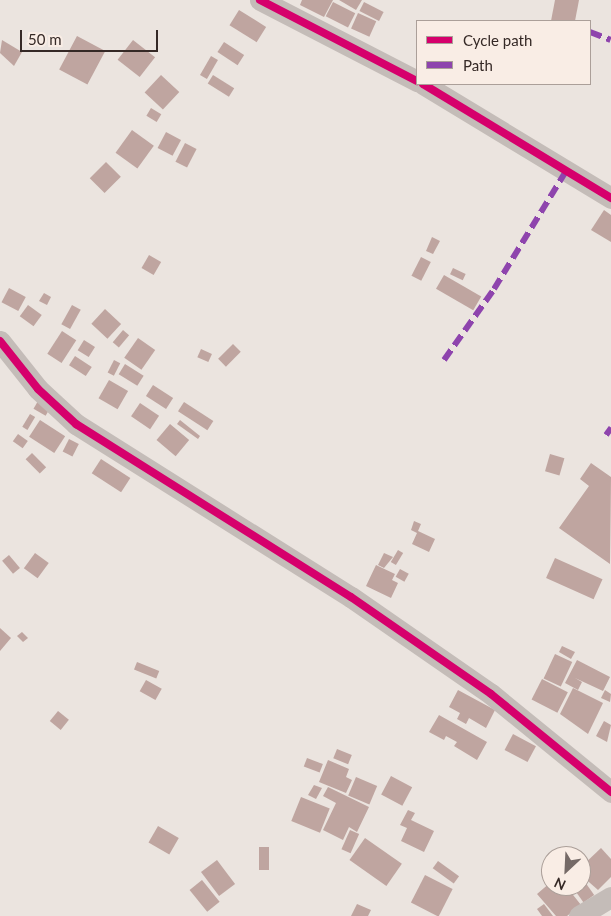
<!DOCTYPE html>
<html>
<head>
<meta charset="utf-8">
<style>
	body { margin:0 }
	#map { position:relative; width:611px; height:916px; overflow:hidden; background:#ebe4df; font-family:Lato,sans-serif }
	div>[style] { position:absolute }
	.building>* { inset:0; background:#bfa5a0; transform-origin:0 0 }
	.minor>* { height:21px; margin:-10.5px; padding:0 10.5px; transform-origin:10.5px; border-radius:10.5px; background:#c4bcb8 }
	.quiet>* { height:6px; margin-top:-3px; transform-origin:0; background:repeating-linear-gradient(90deg,#8e44ad 0 12px,transparent 0 18px) }
	.cycleway>* { height:8px; margin:-4px; padding:0 4px; transform-origin:4px; border-radius:4px; background:#d6006c }
	span { translate:-50% -50%; white-space:nowrap; text-align:center; line-height:1.15; -webkit-text-stroke:5px #f9ede5; paint-order:stroke }
	.legend { position:absolute; left:416px; top:20px; width:175px; height:65px; box-sizing:border-box; background:#f9ede5; border:1px solid #ab9f99; margin:0; padding:6px 9px; list-style:none; font-size:15px; color:#352926 }
	.legend li { display:flex; align-items:center; gap:10px; height:25px }
	.legend b { width:25px; border:1px solid #ab9f99 }
	.north { position:absolute; left:541px; top:846px; width:50px; height:50px; box-sizing:border-box; background:#f9ede5; border:1px solid #ab9f99; border-radius:50%; rotate:205deg; font-size:14px; font-weight:700; line-height:20px; text-align:center; color:#352926 }
	.north::after { content:''; display:block; margin:auto; width:18px; height:22px; background:#756a67; clip-path:polygon(50% 0,100% 100%,50% 72%,0 100%) }
	.scale { position:absolute; left:20px; top:30px; width:138px; height:22px; box-sizing:border-box; border:2px solid #352926; border-top:0; padding-left:6px; font-size:15px; line-height:18px; white-space:nowrap; color:#352926; -webkit-text-stroke:4px #f9ede5; paint-order:stroke }
</style>
</head>
<body>
<div id="map">
	<div class="building">
		<div style="clip-path:polygon(302px 0,333px 0,324px 17px,300px 5px)"></div>
		<div style="clip-path:polygon(339px 0,362px 0,356px 10px)"></div>
		<div style="clip-path:polygon(555px 0,579px 0,575px 21px,551px 21px)"></div>
		<div style="left:333px;top:2px;width:25px;height:16px;rotate:27deg"></div>
		<div style="left:364px;top:2px;width:22px;height:10px;rotate:27deg"></div>
		<div style="left:239px;top:10px;width:32px;height:18px;rotate:32deg"></div>
		<div style="left:358px;top:13px;width:20px;height:17px;rotate:24deg"></div>
		<div style="left:77px;top:36px;width:32px;height:38px;rotate:28deg"></div>
		<div style="clip-path:polygon(2px 40px,22px 52px,14px 66px,0 53px)"></div>
		<div style="left:133px;top:40px;width:28px;height:25px;rotate:38deg"></div>
		<div style="left:224px;top:42px;width:24px;height:12px;rotate:33deg"></div>
		<div style="left:211px;top:56px;width:8px;height:22px;rotate:30deg"></div>
		<div style="left:161px;top:75px;width:25px;height:24px;rotate:43deg"></div>
		<div style="left:213px;top:75px;width:25px;height:10px;rotate:32deg"></div>
		<div style="left:151px;top:108px;width:12px;height:9px;rotate:31deg"></div>
		<div style="left:132px;top:130px;width:27px;height:28px;rotate:36deg"></div>
		<div style="left:166px;top:132px;width:17px;height:18px;rotate:28deg"></div>
		<div style="left:185px;top:143px;width:13px;height:21px;rotate:27deg"></div>
		<div style="left:106px;top:162px;width:21px;height:23px;rotate:45deg"></div>
		<div style="clip-path:polygon(604px 210px,611px 215px,611px 242px,591px 230px)"></div>
		<div style="clip-path:polygon(432px 237px,440px 241px,433px 254px,426px 251px)"></div>
		<div style="left:149px;top:255px;width:14px;height:15px;rotate:30deg"></div>
		<div style="left:421px;top:257px;width:11px;height:21px;rotate:27deg"></div>
		<div style="left:453px;top:268px;width:14px;height:7px;rotate:25deg"></div>
		<div style="left:444px;top:275px;width:43px;height:16px;rotate:30deg"></div>
		<div style="left:9px;top:288px;width:19px;height:16px;rotate:28deg"></div>
		<div style="clip-path:polygon(44px 293px,51px 297px,47px 305px,39px 301px)"></div>
		<div style="left:28px;top:305px;width:17px;height:14px;rotate:36deg"></div>
		<div style="left:72px;top:305px;width:10px;height:22px;rotate:29deg"></div>
		<div style="left:105px;top:309px;width:22px;height:20px;rotate:43deg"></div>
		<div style="left:123px;top:330px;width:8px;height:16px;rotate:40deg"></div>
		<div style="left:62px;top:331px;width:17px;height:27px;rotate:33deg"></div>
		<div style="left:138px;top:338px;width:21px;height:24px;rotate:35deg"></div>
		<div style="left:84px;top:340px;width:13px;height:12px;rotate:32deg"></div>
		<div style="left:233px;top:344px;width:11px;height:21px;rotate:45deg"></div>
		<div style="left:201px;top:349px;width:12px;height:9px;rotate:24deg"></div>
		<div style="left:75px;top:356px;width:20px;height:11px;rotate:33deg"></div>
		<div style="left:114px;top:360px;width:7px;height:14px;rotate:27deg"></div>
		<div style="left:125px;top:364px;width:22px;height:12px;rotate:32deg"></div>
		<div style="left:109px;top:380px;width:22px;height:21px;rotate:30deg"></div>
		<div style="left:153px;top:385px;width:24px;height:13px;rotate:33deg"></div>
		<div style="left:38px;top:401px;width:14px;height:9px;rotate:30deg"></div>
		<div style="left:184px;top:402px;width:35px;height:11px;rotate:33deg"></div>
		<div style="left:140px;top:403px;width:23px;height:16px;rotate:34deg"></div>
		<div style="left:30px;top:414px;width:6px;height:15px;rotate:31deg"></div>
		<div style="left:40px;top:420px;width:30px;height:20px;rotate:33deg"></div>
		<div style="clip-path:polygon(180px 420px,200px 436px,198px 439px,177px 424px)"></div>
		<div style="left:170px;top:424px;width:25px;height:21px;rotate:40deg"></div>
		<div style="left:18px;top:434px;width:12px;height:9px;rotate:35deg"></div>
		<div style="left:69px;top:439px;width:11px;height:14px;rotate:27deg"></div>
		<div style="left:32px;top:453px;width:20px;height:9px;rotate:45deg"></div>
		<div style="left:550px;top:454px;width:15px;height:18px;rotate:16deg"></div>
		<div style="left:101px;top:459px;width:35px;height:17px;rotate:33deg"></div>
		<div style="clip-path:polygon(591px 463px,611px 477px,610px 564px,559px 528px,589px 486px,580px 479px)"></div>
		<div style="clip-path:polygon(414px 521px,421px 524px,418px 531px,435px 539px,429px 552px,412px 544px,417px 533px,411px 530px)"></div>
		<div style="left:398px;top:550px;width:6px;height:14px;rotate:31deg"></div>
		<div style="left:35px;top:553px;width:17px;height:19px;rotate:36deg"></div>
		<div style="clip-path:polygon(384px 553px,393px 557px,384px 568px,378px 565px)"></div>
		<div style="left:9px;top:555px;width:17px;height:9px;rotate:50deg"></div>
		<div style="left:555px;top:558px;width:52px;height:22px;rotate:24deg"></div>
		<div style="clip-path:polygon(376px 565px,395px 574px,392px 580px,398px 583px,391px 598px,366px 586px)"></div>
		<div style="left:400px;top:569px;width:10px;height:9px;rotate:29deg"></div>
		<div style="clip-path:polygon(0 628px,11px 638px,0 651px)"></div>
		<div style="clip-path:polygon(22px 632px,28px 638px,23px 642px,17px 636px)"></div>
		<div style="clip-path:polygon(562px 646px,575px 652px,571px 659px,559px 652px)"></div>
		<div style="left:555px;top:654px;width:19px;height:27px;rotate:25deg"></div>
		<div style="clip-path:polygon(577px 660px,610px 677px,603px 691px,575px 678px,582px 682px,578px 690px,565px 683px)"></div>
		<div style="left:137px;top:662px;width:24px;height:8px;rotate:22deg"></div>
		<div style="left:542px;top:679px;width:29px;height:23px;rotate:27deg"></div>
		<div style="left:146px;top:680px;width:18px;height:13px;rotate:29deg"></div>
		<div style="clip-path:polygon(573px 688px,603px 703px,588px 734px,560px 714px)"></div>
		<div style="clip-path:polygon(458px 690px,495px 710px,486px 728px,469px 718px,466px 724px,457px 719px,460px 713px,449px 707px)"></div>
		<div style="clip-path:polygon(605px 690px,611px 694px,610px 702px,601px 698px)"></div>
		<div style="left:58px;top:711px;width:14px;height:13px;rotate:39deg"></div>
		<div style="clip-path:polygon(439px 715px,487px 742px,477px 760px,454px 746px,457px 742px,446px 736px,444px 740px,429px 732px)"></div>
		<div style="clip-path:polygon(604px 721px,611px 725px,607px 742px,596px 736px)"></div>
		<div style="left:513px;top:734px;width:26px;height:18px;rotate:28deg"></div>
		<div style="left:337px;top:749px;width:16px;height:10px;rotate:22deg"></div>
		<div style="left:307px;top:758px;width:17px;height:9px;rotate:21deg"></div>
		<div style="clip-path:polygon(328px 760px,349px 769px,346px 777px,352px 780px,346px 793px,319px 782px)"></div>
		<div style="left:391px;top:776px;width:24px;height:21px;rotate:28deg"></div>
		<div style="left:356px;top:777px;width:23px;height:20px;rotate:23deg"></div>
		<div style="clip-path:polygon(314px 785px,322px 788px,316px 799px,308px 795px)"></div>
		<div style="clip-path:polygon(328px 787px,369px 807px,357px 832px,349px 827px,343px 840px,323px 830px,336px 803px,323px 796px)"></div>
		<div style="left:301px;top:797px;width:31px;height:26px;rotate:22deg"></div>
		<div style="clip-path:polygon(408px 810px,415px 813px,411px 820px,434px 831px,424px 852px,401px 841px,407px 828px,400px 825px)"></div>
		<div style="left:158px;top:826px;width:24px;height:19px;rotate:30deg"></div>
		<div style="left:350px;top:830px;width:10px;height:21px;rotate:24deg"></div>
		<div style="left:365px;top:838px;width:45px;height:27px;rotate:35deg"></div>
		<div style="left:259px;top:847px;width:10px;height:23px"></div>
		<div style="clip-path:polygon(601px 848px,611px 859px,611px 877px,598px 890px,581px 875px,581px 867px)"></div>
		<div style="left:217px;top:860px;width:30px;height:20px;rotate:53deg"></div>
		<div style="left:438px;top:861px;width:26px;height:9px;rotate:36deg"></div>
		<div style="left:425px;top:875px;width:31px;height:31px;rotate:27deg"></div>
		<div style="left:202px;top:880px;width:28px;height:16px;rotate:51deg"></div>
		<div style="clip-path:polygon(551px 882px,551px 886px,566px 886px,581px 905px,567px 916px,556px 916px,537px 894px)"></div>
		<div style="left:585px;top:882px;width:16px;height:13px;rotate:55deg"></div>
		<div style="clip-path:polygon(357px 904px,371px 910px,368px 916px,351px 916px)"></div>
		<div style="clip-path:polygon(544px 904px,553px 916px,542px 916px,537px 909px)"></div>
	</div>
	<div class="minor">
		<div style="left:260px;top:0;width:177px;rotate:27.3deg"></div>
		<div style="left:423px;top:84px;width:220px;rotate:31.2deg"></div>
		<div style="left:0;top:341px;width:61px;rotate:51.6deg"></div>
		<div style="left:38px;top:389px;width:52px;rotate:42.6deg"></div>
		<div style="left:76px;top:424px;width:325px;rotate:32.2deg"></div>
		<div style="left:351px;top:597px;width:170px;rotate:34.7deg"></div>
		<div style="left:491px;top:694px;width:155px;rotate:39.2deg"></div>
		<div style="left:579px;top:916px;width:37px;rotate:-31deg"></div>
	</div>
	<div class="quiet">
		<div style="left:590px;top:32px;width:22px;rotate:21deg"></div>
		<div style="left:444px;top:360px;width:87px;rotate:-54.8deg"></div>
		<div style="left:494px;top:289px;width:138px;rotate:-58.6deg"></div>
		<div style="left:606px;top:435px;width:9px;rotate:-54deg"></div>
	</div>
	<div class="cycleway">
		<div style="left:260px;top:0;width:177px;rotate:27.3deg"></div>
		<div style="left:423px;top:84px;width:220px;rotate:31.2deg"></div>
		<div style="left:0;top:341px;width:61px;rotate:51.6deg"></div>
		<div style="left:38px;top:389px;width:52px;rotate:42.6deg"></div>
		<div style="left:76px;top:424px;width:325px;rotate:32.2deg"></div>
		<div style="left:351px;top:597px;width:170px;rotate:34.7deg"></div>
		<div style="left:491px;top:694px;width:155px;rotate:39.2deg"></div>
	</div>
	<ul class="legend">
	<li><b style="height:6px;background:#d6006c"></b>Cycle path</li>
	<li><b style="height:6px;background:#8e44ad"></b>Path</li>
	</ul>
	<div class="north">N</div>
	<div class="scale">50 m</div>
</div>
</body>
</html>
